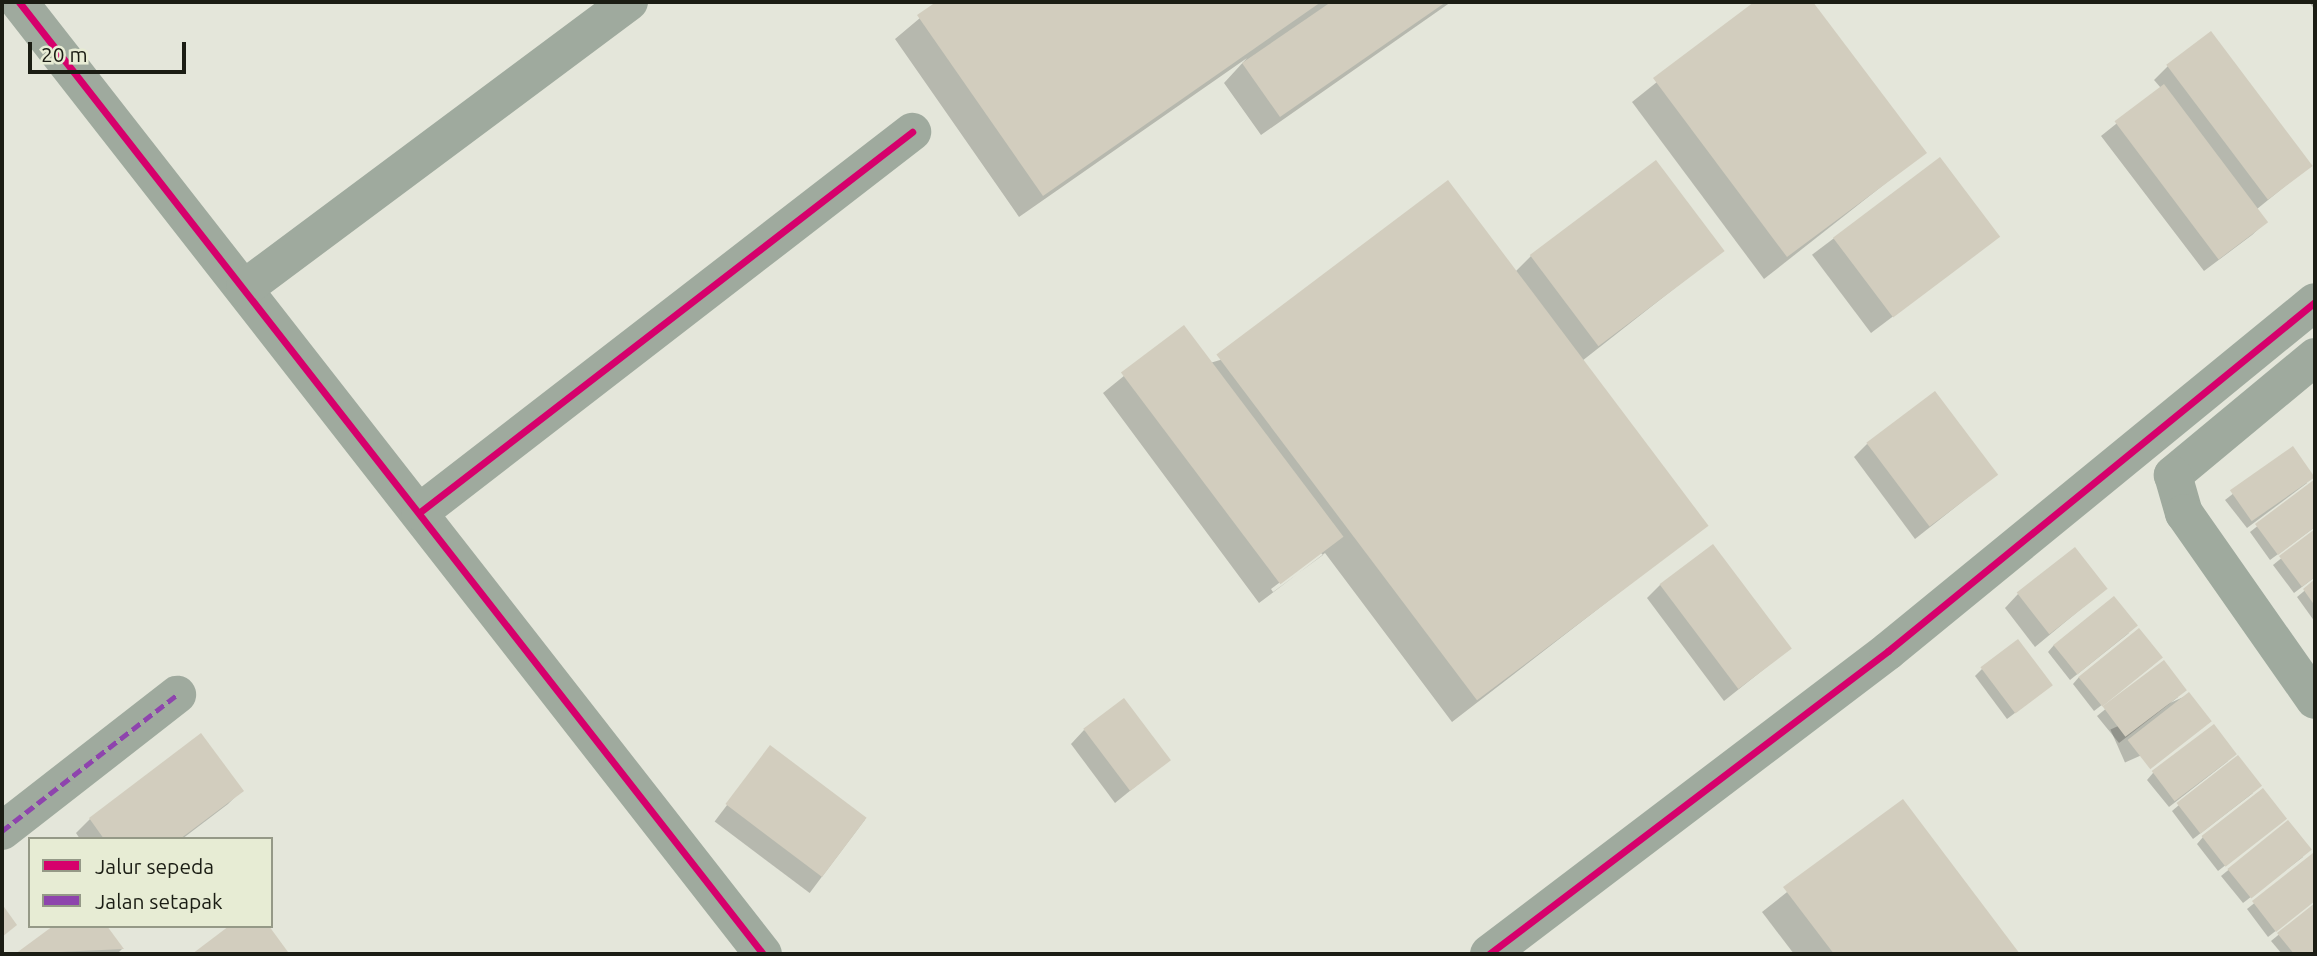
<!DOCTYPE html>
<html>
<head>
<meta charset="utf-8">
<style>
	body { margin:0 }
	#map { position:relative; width:2317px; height:956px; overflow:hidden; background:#e4e6da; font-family:Ubuntu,sans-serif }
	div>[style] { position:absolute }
	.shadow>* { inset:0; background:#0003; transform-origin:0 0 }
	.building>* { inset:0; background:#d2cdbe; transform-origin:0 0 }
	.minor>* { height:38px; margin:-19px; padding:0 19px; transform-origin:19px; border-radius:19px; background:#9faa9e }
	.quiet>* { height:5px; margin-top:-2.5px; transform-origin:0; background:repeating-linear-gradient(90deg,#8e44ad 0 10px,transparent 0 15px) }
	.cycleway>* { height:7px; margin:-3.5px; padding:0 3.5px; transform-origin:3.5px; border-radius:3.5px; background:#d6006c }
	span { translate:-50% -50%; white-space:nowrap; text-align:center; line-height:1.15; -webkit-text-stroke:5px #e7ecd4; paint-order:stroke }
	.frame { position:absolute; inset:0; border:4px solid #1b1d14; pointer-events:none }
	.legend { position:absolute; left:28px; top:837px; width:245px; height:91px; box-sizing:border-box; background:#e7ecd4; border:2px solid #959987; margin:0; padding:9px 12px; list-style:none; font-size:21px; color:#1b1d14 }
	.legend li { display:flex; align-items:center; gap:14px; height:35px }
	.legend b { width:35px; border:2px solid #959987 }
	.scale { position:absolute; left:28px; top:42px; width:158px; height:32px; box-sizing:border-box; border:4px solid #1b1d14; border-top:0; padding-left:9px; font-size:21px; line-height:24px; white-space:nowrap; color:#1b1d14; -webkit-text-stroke:5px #e7ecd4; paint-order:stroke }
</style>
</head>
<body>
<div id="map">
	<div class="shadow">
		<div style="clip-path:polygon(939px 2px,1451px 2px,1261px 135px,1224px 83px,1247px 58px,1019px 217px,895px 39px)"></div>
		<div style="clip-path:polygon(1757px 2px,1811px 2px,1924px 153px,1764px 279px,1632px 102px)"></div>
		<div style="clip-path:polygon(2309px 2px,2315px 2px,2315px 10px)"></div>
		<div style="clip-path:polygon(2168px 66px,2310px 166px,2257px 209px,2266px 222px,2252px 235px,2204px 271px,2101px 136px,2161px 88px,2154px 80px)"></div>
		<div style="left:1939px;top:159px;width:98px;height:159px;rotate:53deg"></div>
		<div style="clip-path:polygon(evenodd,1722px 251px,1582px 361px,1705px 526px,1452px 722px,1325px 553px,1259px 603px,1103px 393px,1184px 327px,1210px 363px,1515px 272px,1531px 256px,1722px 251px,1320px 552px,1323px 555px,1273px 592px,1271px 589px,1320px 552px)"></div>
		<div style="clip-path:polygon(1867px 444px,1996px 475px,1915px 539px,1854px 457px)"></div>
		<div style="clip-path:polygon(2292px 448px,2307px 483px,2247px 528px,2225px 500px)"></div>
		<div style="clip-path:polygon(2315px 481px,2315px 527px,2270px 560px,2250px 532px)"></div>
		<div style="clip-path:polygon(2315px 531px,2315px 577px,2294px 593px,2273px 565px)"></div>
		<div style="clip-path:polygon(2315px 582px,2315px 622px,2297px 597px)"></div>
		<div style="clip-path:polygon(1661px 584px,1789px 649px,1724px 701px,1647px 598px)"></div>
		<div style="clip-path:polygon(2105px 589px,2035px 647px,2005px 608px,2018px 594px)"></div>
		<div style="clip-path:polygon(2129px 633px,2070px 680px,2048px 652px,2054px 645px)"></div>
		<div style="clip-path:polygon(2163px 662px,2178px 697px,2119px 743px,2097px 716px)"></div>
		<div style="clip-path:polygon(2153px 665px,2094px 711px,2073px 684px,2079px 677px)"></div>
		<div style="clip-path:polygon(1982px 669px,2044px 691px,2007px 719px,1975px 676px)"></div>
		<div style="left:2188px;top:695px;width:36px;height:85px;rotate:66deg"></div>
		<div style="clip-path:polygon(1084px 730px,1168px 760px,1115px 803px,1071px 744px)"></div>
		<div style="clip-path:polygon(201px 736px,242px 790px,228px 804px,182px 839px,80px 839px,76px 833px,90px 819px)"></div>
		<div style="left:770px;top:748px;width:119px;height:92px;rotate:37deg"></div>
		<div style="clip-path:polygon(2228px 761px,2169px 807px,2147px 780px,2153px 773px)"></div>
		<div style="clip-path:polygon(2253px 793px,2193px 839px,2172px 811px,2179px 805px)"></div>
		<div style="clip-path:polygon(1902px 801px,2017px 954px,1794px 954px,1762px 912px)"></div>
		<div style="clip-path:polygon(2287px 822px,2303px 857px,2243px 903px,2221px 876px)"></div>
		<div style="clip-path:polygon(2277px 825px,2218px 871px,2197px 844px,2203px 837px)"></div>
		<div style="clip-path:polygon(2313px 856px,2315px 900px,2268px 937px,2247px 909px)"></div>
		<div style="clip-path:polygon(2315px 905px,2315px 951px,2282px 954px,2271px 941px)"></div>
		<div style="clip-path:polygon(56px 926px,122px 949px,117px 954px,18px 954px)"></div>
		<div style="clip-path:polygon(232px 926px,286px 952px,195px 954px)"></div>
	</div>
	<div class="building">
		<div style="clip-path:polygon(936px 2px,1321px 2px,1043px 196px,917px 15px)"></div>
		<div style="clip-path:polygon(1331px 2px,1446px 2px,1280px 117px,1242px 63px)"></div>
		<div style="clip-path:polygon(1754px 2px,1813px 2px,1927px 153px,1787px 257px,1653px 78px)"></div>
		<div style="left:2211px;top:31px;width:169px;height:56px;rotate:53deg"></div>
		<div style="left:2164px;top:84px;width:173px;height:62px;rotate:53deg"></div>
		<div style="left:1940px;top:157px;width:100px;height:134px;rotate:53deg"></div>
		<div style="left:1656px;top:160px;width:114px;height:158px;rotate:53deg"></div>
		<div style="left:1448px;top:180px;width:433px;height:290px;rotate:53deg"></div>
		<div style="left:1184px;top:325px;width:265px;height:79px;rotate:53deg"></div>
		<div style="left:1935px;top:391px;width:105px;height:86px;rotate:53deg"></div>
		<div style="left:2293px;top:446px;width:38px;height:77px;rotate:55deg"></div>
		<div style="clip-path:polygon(2315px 479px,2315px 527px,2278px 555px,2255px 524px)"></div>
		<div style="clip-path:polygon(2315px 529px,2315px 577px,2302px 587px,2279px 556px)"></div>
		<div style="left:1713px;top:544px;width:131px;height:67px;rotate:53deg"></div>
		<div style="left:2075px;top:547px;width:53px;height:74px;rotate:52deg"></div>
		<div style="clip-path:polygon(2315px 579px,2315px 606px,2303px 589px)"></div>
		<div style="left:2114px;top:596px;width:38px;height:78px;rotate:51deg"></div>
		<div style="left:2139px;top:628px;width:38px;height:78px;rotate:51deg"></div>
		<div style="left:2018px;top:639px;width:58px;height:47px;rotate:53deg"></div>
		<div style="left:2164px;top:660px;width:38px;height:77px;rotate:53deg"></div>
		<div style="left:2189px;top:692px;width:37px;height:78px;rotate:52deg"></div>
		<div style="left:1124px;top:698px;width:78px;height:51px;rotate:53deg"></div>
		<div style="left:2214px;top:724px;width:38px;height:78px;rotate:53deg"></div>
		<div style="clip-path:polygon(201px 733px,244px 791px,180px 839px,104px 839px,89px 818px)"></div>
		<div style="left:770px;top:745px;width:121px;height:74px;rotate:37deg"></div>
		<div style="left:2238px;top:755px;width:39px;height:78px;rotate:52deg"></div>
		<div style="left:2263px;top:788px;width:39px;height:78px;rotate:52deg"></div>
		<div style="clip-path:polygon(1903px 799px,2020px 954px,1834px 954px,1783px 887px)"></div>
		<div style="left:2288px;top:820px;width:38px;height:78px;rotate:51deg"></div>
		<div style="clip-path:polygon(2313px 853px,2315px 901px,2276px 932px,2252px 901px)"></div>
		<div style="clip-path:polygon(2315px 903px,2315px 952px,2294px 954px,2277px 933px)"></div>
		<div style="clip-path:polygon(2px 904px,17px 925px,2px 937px)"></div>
		<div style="clip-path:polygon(53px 926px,107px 926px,124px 949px,15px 954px)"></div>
		<div style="clip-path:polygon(229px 926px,269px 926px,288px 952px,192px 954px)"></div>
	</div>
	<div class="minor">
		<div style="left:19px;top:2px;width:1208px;rotate:51.99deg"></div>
		<div style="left:245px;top:288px;width:479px;rotate:-36.7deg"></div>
		<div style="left:2315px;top:357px;width:185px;rotate:140.3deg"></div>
		<div style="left:2173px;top:475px;width:40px;rotate:74deg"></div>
		<div style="left:2184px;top:513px;width:228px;rotate:55deg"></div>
		<div style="left:420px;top:512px;width:622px;rotate:-37.68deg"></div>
		<div style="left:2px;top:831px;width:222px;rotate:-37.9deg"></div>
		<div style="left:1489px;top:954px;width:501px;rotate:-37.21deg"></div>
		<div style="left:1888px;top:651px;width:551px;rotate:-39.26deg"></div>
	</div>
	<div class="quiet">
		<div style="left:2px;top:831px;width:222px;rotate:-37.9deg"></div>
	</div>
	<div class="cycleway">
		<div style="left:19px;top:2px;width:1208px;rotate:51.99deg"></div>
		<div style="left:420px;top:512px;width:622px;rotate:-37.68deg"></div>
		<div style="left:1489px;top:954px;width:501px;rotate:-37.21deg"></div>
		<div style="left:1888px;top:651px;width:551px;rotate:-39.26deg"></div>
	</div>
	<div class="frame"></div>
	<ul class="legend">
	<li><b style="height:9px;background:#d6006c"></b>Jalur sepeda</li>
	<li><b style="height:9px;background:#8e44ad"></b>Jalan setapak</li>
	</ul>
	<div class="scale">20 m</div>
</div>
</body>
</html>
